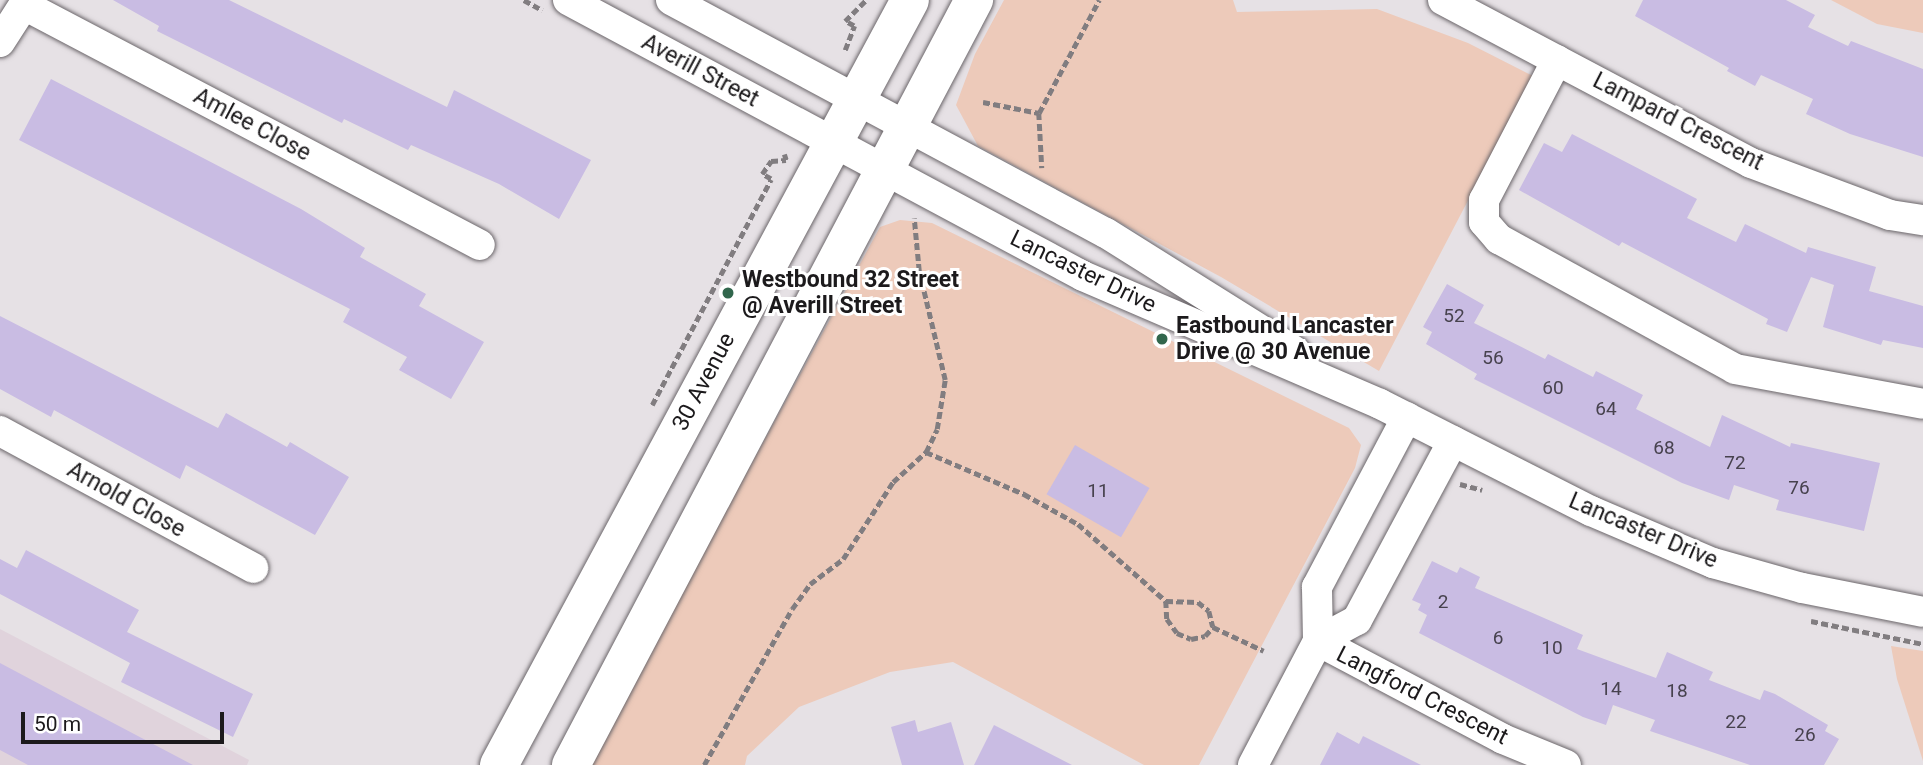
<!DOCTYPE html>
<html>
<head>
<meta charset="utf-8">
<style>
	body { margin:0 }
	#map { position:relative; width:1923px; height:765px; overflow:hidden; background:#e6e1e5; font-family:Roboto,sans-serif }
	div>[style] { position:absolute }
	.built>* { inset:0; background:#e0d3dc }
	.green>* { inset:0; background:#edcaba }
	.building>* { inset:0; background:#c9bce3; transform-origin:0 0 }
	.path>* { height:4.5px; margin-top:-2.25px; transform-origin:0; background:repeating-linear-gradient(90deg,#817d80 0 7px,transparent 0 10.5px) }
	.roads { filter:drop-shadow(0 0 2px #6b666a) drop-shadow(0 0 2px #6b666a) }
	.minor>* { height:30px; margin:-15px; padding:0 15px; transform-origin:15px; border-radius:15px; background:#fff }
	.major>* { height:38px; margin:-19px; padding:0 19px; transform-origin:19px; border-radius:19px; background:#fff }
	.dots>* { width:19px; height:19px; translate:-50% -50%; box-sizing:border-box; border:4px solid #fff; border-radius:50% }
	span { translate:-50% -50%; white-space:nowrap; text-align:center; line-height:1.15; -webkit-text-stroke:6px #fff; paint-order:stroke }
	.number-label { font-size:19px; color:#47424e }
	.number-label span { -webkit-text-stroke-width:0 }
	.street-label { font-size:23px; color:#1c1a1c }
	.poi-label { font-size:23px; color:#1c1a1c; font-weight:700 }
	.left { translate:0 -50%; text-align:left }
	.scale { position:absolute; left:21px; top:712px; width:203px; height:32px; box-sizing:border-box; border:4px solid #1c1a1c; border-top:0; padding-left:9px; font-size:21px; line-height:24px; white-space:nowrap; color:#1c1a1c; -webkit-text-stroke:5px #fff; paint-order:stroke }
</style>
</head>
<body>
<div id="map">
	<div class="built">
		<div style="clip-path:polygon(0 629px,249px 760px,247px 765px,0 765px)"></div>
	</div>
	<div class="green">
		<div style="clip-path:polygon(1004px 0,1233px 0,1237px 12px,1377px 9px,1468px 43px,1533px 76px,1379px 371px,1221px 277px,978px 146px,956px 105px,975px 54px)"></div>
		<div style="clip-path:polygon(1831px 0,1923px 0,1923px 33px,1877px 24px)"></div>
		<div style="clip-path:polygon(900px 220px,932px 223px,1349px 428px,1361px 445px,1355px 468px,1199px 765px,1144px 765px,953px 662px,890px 672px,799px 707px,747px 756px,745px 765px,588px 765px,880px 227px)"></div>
		<div style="clip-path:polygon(1891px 646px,1923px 651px,1923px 761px,1897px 679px)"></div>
	</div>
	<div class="building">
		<div style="clip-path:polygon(113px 0,229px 0,447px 107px,454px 90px,591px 160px,559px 219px,499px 184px,411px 145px,408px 150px,344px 119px,342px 123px,157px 31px,159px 26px)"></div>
		<div style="clip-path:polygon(1643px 0,1786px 0,1815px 15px,1808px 27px,1848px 46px,1851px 41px,1923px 69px,1923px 157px,1850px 134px,1806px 114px,1813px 99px,1761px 75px,1755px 86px,1727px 71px,1729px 68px,1635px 16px)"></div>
		<div style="clip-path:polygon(51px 79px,301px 209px,365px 248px,360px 257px,426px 294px,419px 306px,484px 342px,451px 399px,399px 370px,407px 357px,343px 322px,350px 309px,19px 140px)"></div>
		<div style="clip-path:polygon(1572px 134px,1697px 199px,1687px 218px,1736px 242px,1745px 224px,1806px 253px,1808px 247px,1876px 267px,1869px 291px,1923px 306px,1923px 348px,1883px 340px,1881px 345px,1823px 327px,1834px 285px,1811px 277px,1787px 332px,1766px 324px,1768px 319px,1622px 242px,1619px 246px,1519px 190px,1544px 143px,1562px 152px)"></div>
		<div style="clip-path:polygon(1447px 284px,1484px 305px,1474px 323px,1545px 359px,1548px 354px,1593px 377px,1596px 371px,1643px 395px,1636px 409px,1710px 447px,1722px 415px,1790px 447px,1791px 443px,1880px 463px,1864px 531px,1776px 510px,1779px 500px,1734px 485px,1729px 500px,1682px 483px,1474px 379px,1477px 374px,1426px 344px,1432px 332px,1423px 327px)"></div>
		<div style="clip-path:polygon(0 316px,218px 428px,226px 413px,287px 447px,290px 442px,349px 477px,315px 535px,186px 465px,180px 479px,54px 410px,51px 417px,0 389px)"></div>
		<div style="left:1075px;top:445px;width:86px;height:57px;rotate:30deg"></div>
		<div style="clip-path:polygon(26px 550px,139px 610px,127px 632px,253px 694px,233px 737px,121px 682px,130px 663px,0 594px,0 559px,17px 568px)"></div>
		<div style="clip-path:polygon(1432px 561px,1457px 573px,1460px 567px,1480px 577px,1475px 588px,1583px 635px,1577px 649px,1656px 678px,1667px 652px,1713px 672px,1709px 680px,1760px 700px,1764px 690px,1775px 694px,1828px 725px,1825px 731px,1839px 739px,1824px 765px,1750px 765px,1650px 731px,1655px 720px,1613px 705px,1606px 725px,1583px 717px,1419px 633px,1427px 615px,1418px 610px,1421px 604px,1412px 600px)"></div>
		<div style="clip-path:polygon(0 663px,79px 705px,193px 765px,28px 765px,0 750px)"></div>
		<div style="clip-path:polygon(915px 720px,918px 732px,951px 722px,964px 765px,902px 765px,891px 727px)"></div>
		<div style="clip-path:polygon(994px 725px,1072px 765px,974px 765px)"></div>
		<div style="clip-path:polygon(1337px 732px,1359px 744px,1363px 736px,1421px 765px,1320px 765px)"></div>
	</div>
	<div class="path">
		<div style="left:524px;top:0;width:21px;rotate:29deg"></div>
		<div style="left:845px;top:50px;width:26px;rotate:-69deg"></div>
		<div style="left:854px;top:26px;width:10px;rotate:-151deg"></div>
		<div style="left:845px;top:21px;width:30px;rotate:-45deg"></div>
		<div style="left:983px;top:102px;width:57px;rotate:11.1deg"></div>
		<div style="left:1039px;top:113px;width:128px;rotate:-62deg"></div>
		<div style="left:1039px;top:113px;width:55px;rotate:86.9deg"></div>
		<div style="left:652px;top:405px;width:255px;rotate:-62.2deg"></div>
		<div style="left:771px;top:179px;width:10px;rotate:-151deg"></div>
		<div style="left:762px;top:174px;width:16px;rotate:-55deg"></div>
		<div style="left:771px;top:161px;width:15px;rotate:-4deg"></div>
		<div style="left:786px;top:160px;width:6px;rotate:-108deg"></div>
		<div style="left:926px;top:452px;width:107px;rotate:23.2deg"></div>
		<div style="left:1024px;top:494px;width:62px;rotate:29.1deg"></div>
		<div style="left:1078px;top:524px;width:117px;rotate:41.2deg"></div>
		<div style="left:1166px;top:601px;width:32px;rotate:2deg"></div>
		<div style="left:1198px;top:602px;width:14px;rotate:39deg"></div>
		<div style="left:1209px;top:611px;width:16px;rotate:76deg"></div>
		<div style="left:1213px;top:627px;width:56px;rotate:25.2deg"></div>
		<div style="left:1460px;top:484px;width:23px;rotate:15deg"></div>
		<div style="left:1166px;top:601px;width:18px;rotate:87deg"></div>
		<div style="left:1167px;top:619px;width:17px;rotate:54deg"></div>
		<div style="left:1177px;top:633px;width:15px;rotate:23deg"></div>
		<div style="left:1191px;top:639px;width:14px;rotate:-12deg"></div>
		<div style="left:1205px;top:636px;width:12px;rotate:-48deg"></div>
		<div style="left:1811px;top:621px;width:114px;rotate:11.6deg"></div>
		<div style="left:704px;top:765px;width:179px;rotate:-60.6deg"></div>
		<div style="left:792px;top:609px;width:31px;rotate:-54deg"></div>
		<div style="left:810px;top:584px;width:41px;rotate:-37.1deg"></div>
		<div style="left:843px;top:559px;width:92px;rotate:-57deg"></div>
		<div style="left:893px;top:482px;width:45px;rotate:-42.3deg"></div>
		<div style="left:926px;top:452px;width:25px;rotate:-64deg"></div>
		<div style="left:937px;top:429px;width:50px;rotate:-80.7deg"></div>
		<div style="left:945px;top:380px;width:112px;rotate:-103.4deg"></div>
		<div style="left:919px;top:271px;width:53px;rotate:-95.4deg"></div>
	</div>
	<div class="roads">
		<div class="minor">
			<div style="left:568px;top:0;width:584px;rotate:28.19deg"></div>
			<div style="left:1083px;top:276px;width:323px;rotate:23.3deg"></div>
			<div style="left:1380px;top:404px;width:237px;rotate:26.9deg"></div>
			<div style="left:1591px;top:511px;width:133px;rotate:23.1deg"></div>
			<div style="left:1713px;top:563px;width:92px;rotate:15.7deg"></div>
			<div style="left:1802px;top:588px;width:123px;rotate:11.2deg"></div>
			<div style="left:671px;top:0;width:493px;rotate:28.2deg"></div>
			<div style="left:1106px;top:233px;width:224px;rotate:32.1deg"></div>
			<div style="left:1443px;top:0;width:348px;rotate:27.9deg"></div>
			<div style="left:1751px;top:163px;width:148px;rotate:20.5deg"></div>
			<div style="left:1890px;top:215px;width:33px;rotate:9deg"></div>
			<div style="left:24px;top:5px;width:515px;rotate:27.76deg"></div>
			<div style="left:0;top:42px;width:50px;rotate:-57.3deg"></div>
			<div style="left:1557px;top:60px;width:158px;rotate:117.5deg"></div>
			<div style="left:1484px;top:200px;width:22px;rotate:90deg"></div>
			<div style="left:1484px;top:222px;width:23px;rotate:49deg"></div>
			<div style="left:1499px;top:239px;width:269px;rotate:28.8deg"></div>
			<div style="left:1735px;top:369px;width:191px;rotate:10.5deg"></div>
			<div style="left:0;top:431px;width:288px;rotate:28.4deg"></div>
			<div style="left:1318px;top:641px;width:209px;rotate:27.9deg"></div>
			<div style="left:1503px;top:739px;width:68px;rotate:22.4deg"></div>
			<div style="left:1318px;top:641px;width:44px;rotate:-28.3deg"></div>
			<div style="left:1357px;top:620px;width:203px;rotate:-61.8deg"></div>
			<div style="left:1253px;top:765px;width:140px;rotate:-62.3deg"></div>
			<div style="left:1318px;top:641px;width:54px;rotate:-91.1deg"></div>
			<div style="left:1317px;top:587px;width:192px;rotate:-62.1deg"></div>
		</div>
		<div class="major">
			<div style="left:499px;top:765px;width:868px;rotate:-61.75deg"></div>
			<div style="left:571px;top:765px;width:865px;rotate:-62.22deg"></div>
		</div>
	</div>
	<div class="dots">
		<div style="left:728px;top:293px;background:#31664c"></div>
		<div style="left:1162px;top:339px;background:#31664c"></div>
	</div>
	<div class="number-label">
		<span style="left:1454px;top:316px">52</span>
		<span style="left:1493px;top:358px">56</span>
		<span style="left:1553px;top:388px">60</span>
		<span style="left:1606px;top:409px">64</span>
		<span style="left:1664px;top:448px">68</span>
		<span style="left:1735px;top:463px">72</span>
		<span style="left:1799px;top:488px">76</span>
		<span style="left:1098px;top:491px">11</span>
		<span style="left:1443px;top:602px">2</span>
		<span style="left:1498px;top:638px">6</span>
		<span style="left:1552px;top:648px">10</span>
		<span style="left:1611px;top:689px">14</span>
		<span style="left:1677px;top:691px">18</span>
		<span style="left:1736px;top:722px">22</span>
		<span style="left:1805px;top:735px">26</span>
	</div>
	<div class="street-label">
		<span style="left:700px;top:71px;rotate:28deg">Averill Street</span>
		<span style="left:1678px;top:122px;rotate:27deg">Lampard Crescent</span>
		<span style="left:252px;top:125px;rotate:28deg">Amlee Close</span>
		<span style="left:1083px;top:272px;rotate:26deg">Lancaster Drive</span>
		<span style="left:704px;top:382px;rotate:-62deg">30 Avenue</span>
		<span style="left:126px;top:500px;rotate:29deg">Arnold Close</span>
		<span style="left:1643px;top:531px;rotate:23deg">Lancaster Drive</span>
		<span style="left:1422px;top:696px;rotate:27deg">Langford Crescent</span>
	</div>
	<div class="poi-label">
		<span class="left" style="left:742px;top:293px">Westbound 32 Street<br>@ Averill Street</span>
		<span class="left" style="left:1176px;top:339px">Eastbound Lancaster<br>Drive @ 30 Avenue</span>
	</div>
	<div class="scale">50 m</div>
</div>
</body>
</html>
